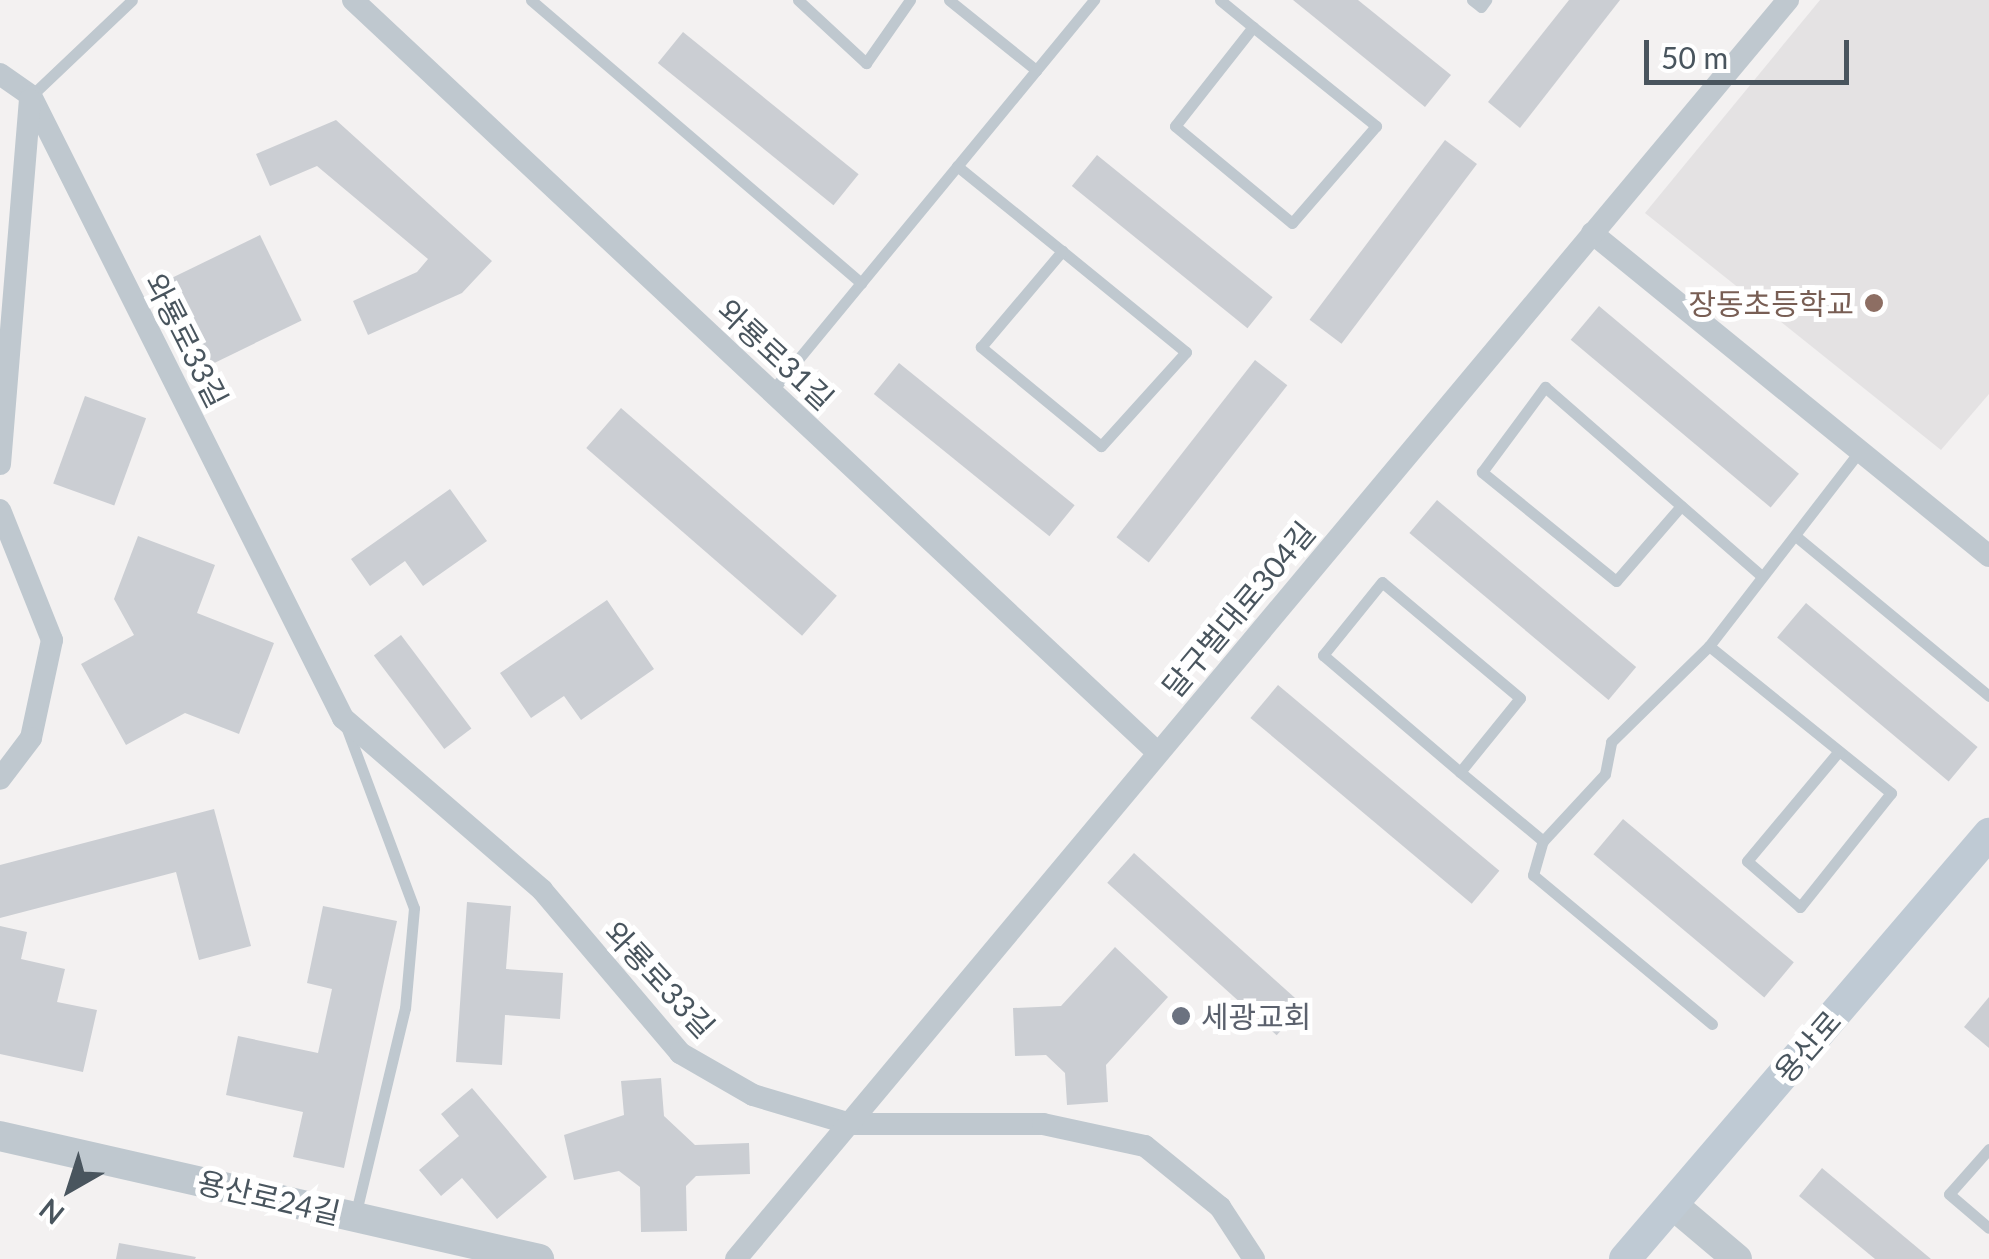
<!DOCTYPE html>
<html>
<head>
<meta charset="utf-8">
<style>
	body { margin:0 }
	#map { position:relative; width:1989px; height:1259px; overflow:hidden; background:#f3f1f1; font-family:Lato,"Noto Sans KR",sans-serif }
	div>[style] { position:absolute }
	.education>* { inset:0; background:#e4e2e3 }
	.building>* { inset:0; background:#cbced3; transform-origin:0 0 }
	.service>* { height:11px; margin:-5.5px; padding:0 5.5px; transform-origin:5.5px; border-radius:5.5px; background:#bfc8cf }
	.minor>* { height:22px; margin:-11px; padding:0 11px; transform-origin:11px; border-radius:11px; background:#bfc8cf }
	.tertiary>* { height:30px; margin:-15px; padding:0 15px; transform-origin:15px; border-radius:15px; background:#bfc8cf }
	.secondary>* { height:32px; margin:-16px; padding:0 16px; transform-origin:16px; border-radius:16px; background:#bfcad4 }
	.dots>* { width:28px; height:28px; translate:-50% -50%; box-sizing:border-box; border:5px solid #fff; border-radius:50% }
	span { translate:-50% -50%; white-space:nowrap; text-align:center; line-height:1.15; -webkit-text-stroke:10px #fff; paint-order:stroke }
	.education-label { font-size:30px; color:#785e54 }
	.right { translate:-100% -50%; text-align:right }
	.street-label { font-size:30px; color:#49555e }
	.worship-label { font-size:30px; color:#5b616d }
	.left { translate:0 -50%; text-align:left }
	.north { position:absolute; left:20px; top:1139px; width:100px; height:100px; -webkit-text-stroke:8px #fff; paint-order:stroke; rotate:219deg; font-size:28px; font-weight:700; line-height:40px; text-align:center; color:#49555e }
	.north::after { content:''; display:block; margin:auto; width:35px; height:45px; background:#49555e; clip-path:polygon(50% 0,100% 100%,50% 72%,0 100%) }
	.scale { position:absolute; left:1644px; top:40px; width:205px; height:45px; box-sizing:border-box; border:5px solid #49555e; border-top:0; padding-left:12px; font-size:30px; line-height:35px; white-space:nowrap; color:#49555e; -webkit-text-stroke:8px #fff; paint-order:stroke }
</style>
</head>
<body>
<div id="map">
	<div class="education">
		<div style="clip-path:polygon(1820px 0,1989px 0,1989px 394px,1941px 450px,1645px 213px)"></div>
	</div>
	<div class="building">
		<div style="clip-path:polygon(1293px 0,1358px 0,1451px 75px,1425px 107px)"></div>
		<div style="clip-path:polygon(1569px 0,1620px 0,1520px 128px,1488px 102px)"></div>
		<div style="left:683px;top:32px;width:226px;height:40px;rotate:39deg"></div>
		<div style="clip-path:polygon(336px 120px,492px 261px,462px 293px,368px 335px,353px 301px,417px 272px,428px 259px,317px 166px,270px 186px,256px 154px)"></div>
		<div style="left:1445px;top:140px;width:40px;height:225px;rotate:37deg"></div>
		<div style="left:1097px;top:155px;width:226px;height:40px;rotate:39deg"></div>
		<div style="left:260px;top:235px;width:95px;height:100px;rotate:64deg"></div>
		<div style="left:1599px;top:306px;width:261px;height:44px;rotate:40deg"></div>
		<div style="left:1255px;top:360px;width:41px;height:225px;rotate:38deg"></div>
		<div style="left:899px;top:363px;width:226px;height:40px;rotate:39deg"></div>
		<div style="left:85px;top:396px;width:65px;height:93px;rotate:20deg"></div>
		<div style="left:621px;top:408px;width:286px;height:53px;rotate:41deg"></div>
		<div style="clip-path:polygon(450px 489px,487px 541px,423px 586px,405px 561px,370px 586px,351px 559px)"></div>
		<div style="left:1437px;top:500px;width:260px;height:43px;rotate:40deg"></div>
		<div style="clip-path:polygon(138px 536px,215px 565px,197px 613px,274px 643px,239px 734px,185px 713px,126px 745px,81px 664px,134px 635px,114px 599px)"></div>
		<div style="clip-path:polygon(607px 600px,654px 669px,581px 720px,564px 696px,531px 718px,500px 673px)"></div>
		<div style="left:1806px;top:603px;width:224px;height:45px;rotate:40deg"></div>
		<div style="left:401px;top:635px;width:117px;height:34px;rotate:53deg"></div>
		<div style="left:1278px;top:685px;width:289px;height:43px;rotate:40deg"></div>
		<div style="clip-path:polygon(214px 809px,251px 946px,199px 960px,176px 872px,0 918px,0 865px)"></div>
		<div style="left:1623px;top:819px;width:223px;height:46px;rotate:40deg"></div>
		<div style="left:1134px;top:853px;width:228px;height:40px;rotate:42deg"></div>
		<div style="clip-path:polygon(467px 902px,511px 906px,506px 969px,563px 973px,560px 1019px,505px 1015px,502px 1065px,456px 1062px)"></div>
		<div style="clip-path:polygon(323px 906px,397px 921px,344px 1168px,293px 1157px,303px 1112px,226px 1095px,238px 1036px,318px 1053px,332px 989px,307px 983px)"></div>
		<div style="clip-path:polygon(0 926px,27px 932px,21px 959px,65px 969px,57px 1002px,97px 1010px,83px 1072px,0 1054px)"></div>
		<div style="clip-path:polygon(1115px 947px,1168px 997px,1106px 1065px,1108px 1102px,1067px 1105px,1065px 1073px,1046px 1055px,1015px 1056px,1013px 1008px,1061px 1006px)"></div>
		<div style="clip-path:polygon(1989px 997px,1989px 1048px,1964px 1027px)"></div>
		<div style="clip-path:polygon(661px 1078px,664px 1116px,695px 1145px,749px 1143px,750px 1174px,696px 1176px,686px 1186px,687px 1231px,641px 1232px,640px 1187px,619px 1171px,574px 1180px,564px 1135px,624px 1115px,621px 1081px)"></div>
		<div style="clip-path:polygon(472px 1088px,547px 1177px,497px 1219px,462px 1178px,441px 1196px,419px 1170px,459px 1136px,441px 1114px)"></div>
		<div style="clip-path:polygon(1822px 1168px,1931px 1259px,1875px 1259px,1799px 1196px)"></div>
		<div style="clip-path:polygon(119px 1243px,196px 1257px,195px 1259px,116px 1259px)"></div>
	</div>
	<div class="service">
		<div style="left:531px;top:0;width:435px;rotate:40.6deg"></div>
		<div style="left:798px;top:0;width:93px;rotate:42.8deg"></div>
		<div style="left:866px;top:63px;width:77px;rotate:-55.1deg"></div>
		<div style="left:949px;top:0;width:112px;rotate:38.8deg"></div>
		<div style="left:1220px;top:0;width:43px;rotate:39.3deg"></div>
		<div style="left:1253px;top:27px;width:158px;rotate:38.8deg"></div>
		<div style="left:1376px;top:126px;width:128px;rotate:130.9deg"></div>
		<div style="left:1292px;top:223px;width:152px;rotate:-140.3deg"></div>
		<div style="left:1175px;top:126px;width:126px;rotate:-51.8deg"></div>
		<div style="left:1472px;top:0;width:11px;rotate:38deg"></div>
		<div style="left:1481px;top:7px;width:9px;rotate:-54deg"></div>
		<div style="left:31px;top:96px;width:139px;rotate:-43.5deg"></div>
		<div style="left:957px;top:166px;width:135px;rotate:39deg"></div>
		<div style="left:1062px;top:251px;width:160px;rotate:39.2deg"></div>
		<div style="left:1186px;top:352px;width:127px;rotate:132.1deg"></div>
		<div style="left:1101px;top:446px;width:156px;rotate:-140.5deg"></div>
		<div style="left:981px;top:347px;width:126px;rotate:-49.8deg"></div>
		<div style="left:772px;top:391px;width:507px;rotate:-50.53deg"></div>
		<div style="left:1681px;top:506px;width:99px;rotate:130.9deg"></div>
		<div style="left:1616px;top:581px;width:173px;rotate:-140.9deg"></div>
		<div style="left:1482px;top:472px;width:106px;rotate:-53.5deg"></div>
		<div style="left:1545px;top:387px;width:288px;rotate:41.1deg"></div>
		<div style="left:1798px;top:538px;width:248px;rotate:39.6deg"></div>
		<div style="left:1709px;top:646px;width:234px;rotate:38.9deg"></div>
		<div style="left:1891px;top:793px;width:146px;rotate:128.6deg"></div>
		<div style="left:1800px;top:907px;width:70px;rotate:-139deg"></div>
		<div style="left:1747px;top:861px;width:143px;rotate:-50.1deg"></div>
		<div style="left:347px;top:729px;width:191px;rotate:69.5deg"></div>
		<div style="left:414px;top:908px;width:100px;rotate:95.1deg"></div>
		<div style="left:405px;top:1008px;width:215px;rotate:103.5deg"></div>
		<div style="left:1460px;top:772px;width:95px;rotate:-51deg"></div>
		<div style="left:1520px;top:698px;width:180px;rotate:-140deg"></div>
		<div style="left:1382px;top:582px;width:94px;rotate:128.9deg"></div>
		<div style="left:1323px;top:655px;width:180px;rotate:40.5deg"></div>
		<div style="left:1460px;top:772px;width:108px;rotate:39.7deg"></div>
		<div style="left:1712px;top:1024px;width:233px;rotate:-140.2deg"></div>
		<div style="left:1533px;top:875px;width:35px;rotate:-74deg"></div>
		<div style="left:1543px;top:841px;width:91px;rotate:-47.2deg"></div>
		<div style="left:1605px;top:774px;width:33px;rotate:-79deg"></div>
		<div style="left:1611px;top:742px;width:137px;rotate:-44.4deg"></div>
		<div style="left:1709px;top:646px;width:245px;rotate:-52.3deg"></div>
		<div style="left:1989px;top:1149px;width:60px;rotate:131.6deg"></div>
		<div style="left:1949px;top:1194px;width:52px;rotate:40.4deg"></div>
	</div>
	<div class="minor">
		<div style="left:353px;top:0;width:1102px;rotate:43.09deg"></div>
		<div style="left:0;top:74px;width:38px;rotate:35deg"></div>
		<div style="left:31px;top:96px;width:696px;rotate:63.36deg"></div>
		<div style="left:343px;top:718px;width:263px;rotate:40.8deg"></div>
		<div style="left:542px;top:890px;width:214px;rotate:49.7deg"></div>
		<div style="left:680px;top:1053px;width:84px;rotate:29.9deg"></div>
		<div style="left:753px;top:1095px;width:101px;rotate:16.6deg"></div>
		<div style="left:850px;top:1124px;width:193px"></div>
		<div style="left:1043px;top:1124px;width:104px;rotate:12.2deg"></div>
		<div style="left:1145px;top:1146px;width:97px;rotate:39.1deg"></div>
		<div style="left:1220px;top:1207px;width:62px;rotate:56.8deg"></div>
		<div style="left:1592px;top:233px;width:512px;rotate:39.13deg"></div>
		<div style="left:0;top:464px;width:365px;rotate:-85.3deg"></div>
		<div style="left:0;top:510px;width:140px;rotate:68.2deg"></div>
		<div style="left:52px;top:640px;width:100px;rotate:102.1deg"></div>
		<div style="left:31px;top:738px;width:51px;rotate:127.1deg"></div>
		<div style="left:736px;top:1259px;width:1641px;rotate:-50.12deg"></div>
	</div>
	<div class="tertiary">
		<div style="left:0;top:1136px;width:553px;rotate:12.85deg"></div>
		<div style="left:1672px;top:1204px;width:85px;rotate:40.2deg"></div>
	</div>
	<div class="secondary">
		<div style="left:1625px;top:1259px;width:560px;rotate:-49.42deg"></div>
	</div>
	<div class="dots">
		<div style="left:1874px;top:303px;background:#8d6e63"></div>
		<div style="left:1181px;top:1016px;background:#6b7280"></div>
	</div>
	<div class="education-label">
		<span class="right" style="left:1854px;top:303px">장동초등학교</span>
	</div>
	<div class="street-label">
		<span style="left:187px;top:340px;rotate:63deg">와룡로33길</span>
		<span style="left:776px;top:354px;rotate:43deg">와룡로31길</span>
		<span style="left:1238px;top:609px;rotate:-50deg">달구벌대로304길</span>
		<span style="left:660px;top:979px;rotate:47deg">와룡로33길</span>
		<span style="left:1807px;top:1046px;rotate:-49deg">용산로</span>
		<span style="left:269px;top:1197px;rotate:13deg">용산로24길</span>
	</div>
	<div class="worship-label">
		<span class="left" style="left:1201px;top:1016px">세광교회</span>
	</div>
	<div class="north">N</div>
	<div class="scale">50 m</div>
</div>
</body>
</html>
